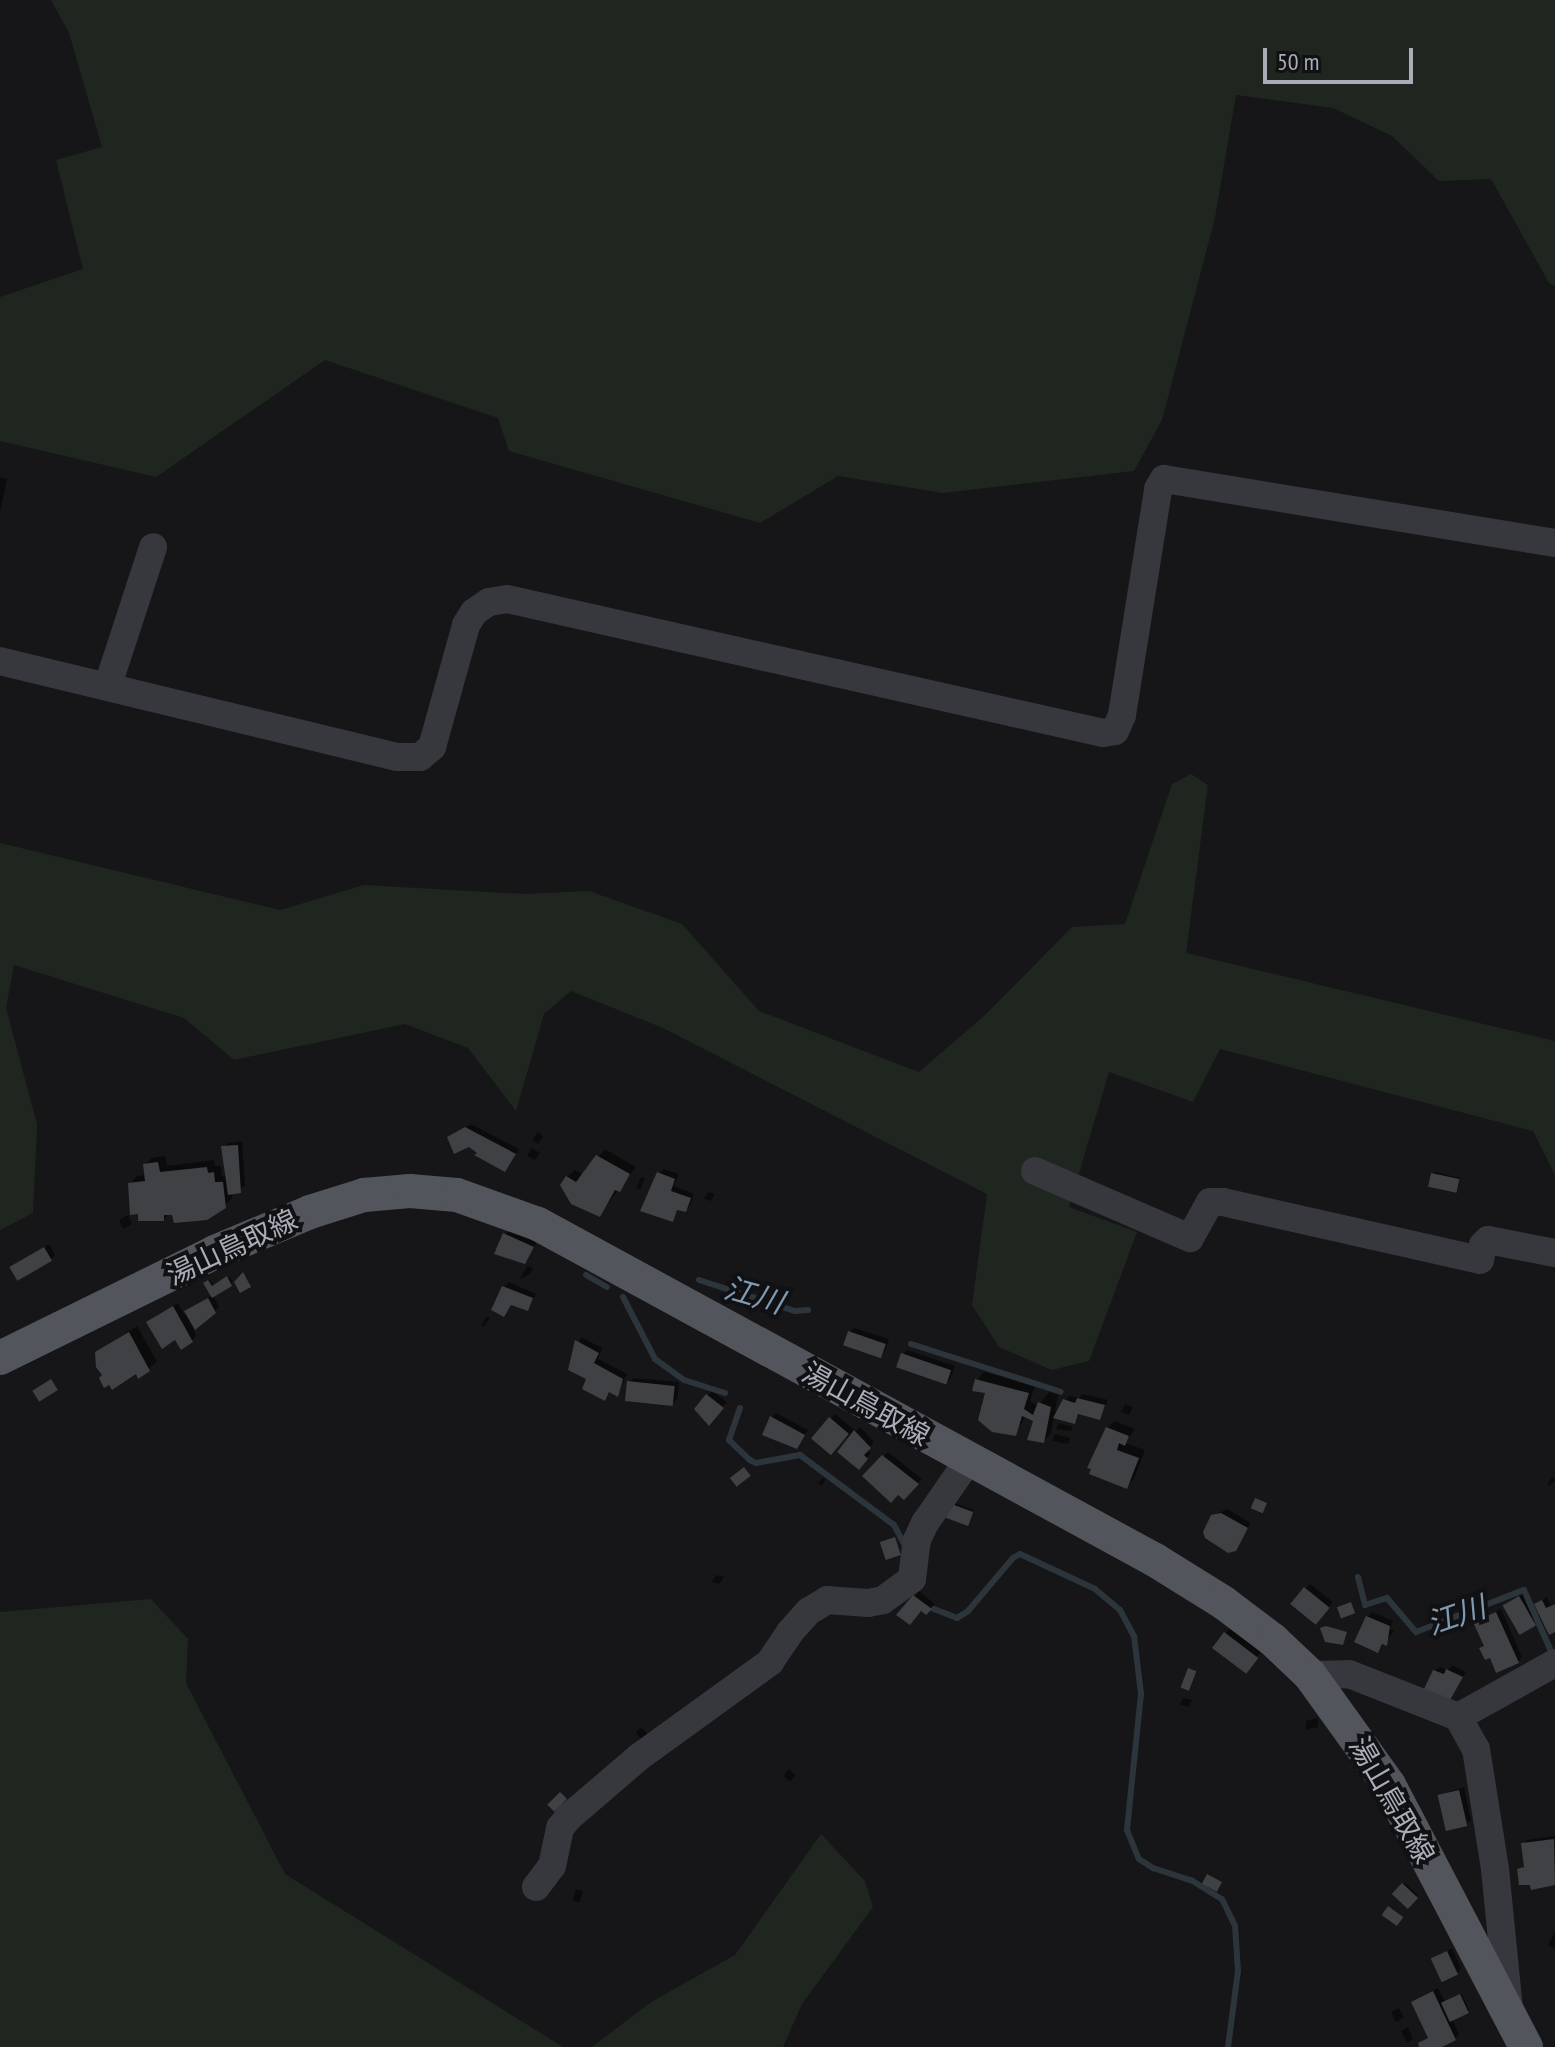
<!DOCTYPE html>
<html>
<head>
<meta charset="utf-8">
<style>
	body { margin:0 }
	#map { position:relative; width:1555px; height:2047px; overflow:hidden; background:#161618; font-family:"PT Sans Narrow","Noto Sans JP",sans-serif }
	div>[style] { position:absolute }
	.green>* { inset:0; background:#1e261f }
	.shadow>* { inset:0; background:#0007; transform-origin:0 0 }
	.stream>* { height:6px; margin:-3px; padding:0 3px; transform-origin:3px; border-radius:3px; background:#2c353c }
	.building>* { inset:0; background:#404145; transform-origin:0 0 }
	.minor>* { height:28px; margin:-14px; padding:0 14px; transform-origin:14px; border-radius:14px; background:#37383d }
	.major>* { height:34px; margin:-17px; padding:0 17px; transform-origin:17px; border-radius:17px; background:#53555c }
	span { translate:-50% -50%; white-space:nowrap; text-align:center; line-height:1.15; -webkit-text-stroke:8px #111113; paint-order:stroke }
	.street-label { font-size:28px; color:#a8adb8 }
	.water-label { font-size:30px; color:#7f9bb3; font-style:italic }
	.scale { position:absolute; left:1263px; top:48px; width:150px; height:36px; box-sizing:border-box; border:4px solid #a8adb8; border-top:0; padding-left:10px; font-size:24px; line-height:28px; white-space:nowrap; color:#a8adb8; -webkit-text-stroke:6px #111113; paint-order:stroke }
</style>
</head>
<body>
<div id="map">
	<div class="green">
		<div style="clip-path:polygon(51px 0,1555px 0,1555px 286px,1549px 283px,1491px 179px,1439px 181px,1392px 136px,1333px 108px,1236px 95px,1215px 218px,1162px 420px,1134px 471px,943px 493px,838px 476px,760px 523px,509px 451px,498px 418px,325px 360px,156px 477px,0 441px,0 297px,83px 269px,56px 160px,102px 147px,69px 33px)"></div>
		<div style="clip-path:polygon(1191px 774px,1208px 785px,1186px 953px,1555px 1041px,1555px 1175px,1533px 1131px,1220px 1049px,1193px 1102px,1109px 1072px,1069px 1207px,1137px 1232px,1089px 1361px,1052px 1370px,999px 1347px,972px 1305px,987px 1194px,663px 1028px,571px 991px,544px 1014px,516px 1111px,468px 1048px,405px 1024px,234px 1060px,184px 1018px,14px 965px,6px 1008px,37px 1124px,33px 1213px,0 1230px,0 843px,280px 910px,364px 885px,525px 894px,589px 891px,682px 924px,759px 1011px,919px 1072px,984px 1016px,1072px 927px,1125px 924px,1172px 784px)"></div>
		<div style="clip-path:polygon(151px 1599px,188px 1639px,186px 1683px,285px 1874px,563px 2047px,0 2047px,0 1612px)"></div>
		<div style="clip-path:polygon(821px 1834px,865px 1881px,873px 1907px,802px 2004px,783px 2047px,592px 2047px,651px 2002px,735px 1955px)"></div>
	</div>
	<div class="shadow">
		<div style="clip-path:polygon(0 477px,7px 479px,0 513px)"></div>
		<div style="clip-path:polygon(471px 1124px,519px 1149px,509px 1165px,480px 1152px,454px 1133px)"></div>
		<div style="clip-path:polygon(538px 1132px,543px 1136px,538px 1144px,532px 1140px)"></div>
		<div style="clip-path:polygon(242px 1141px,245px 1186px,232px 1192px,232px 1198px,225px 1206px,169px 1213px,164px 1219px,130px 1184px,137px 1176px,146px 1175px,145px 1165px,152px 1158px,165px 1156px,167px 1166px,214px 1160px,215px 1166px,221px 1166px,222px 1176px,227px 1175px,223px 1147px,228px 1143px)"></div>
		<div style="clip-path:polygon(532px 1148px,540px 1153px,535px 1160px,527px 1156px)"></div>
		<div style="clip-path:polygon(605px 1149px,636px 1167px,599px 1215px,567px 1177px,575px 1170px,584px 1175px)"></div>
		<div style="clip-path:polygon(664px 1169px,679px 1174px,674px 1186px,694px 1194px,690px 1205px,686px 1210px,679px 1208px,672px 1220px,659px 1173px)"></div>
		<div style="clip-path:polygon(1435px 1172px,1460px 1178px,1457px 1189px,1433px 1174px)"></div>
		<div style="clip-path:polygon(641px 1177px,645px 1178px,640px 1190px,636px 1188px)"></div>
		<div style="clip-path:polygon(708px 1192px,715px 1194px,711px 1201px,704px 1199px)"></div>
		<div style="clip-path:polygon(128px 1215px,132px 1224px,123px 1229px,119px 1220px)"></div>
		<div style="clip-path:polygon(510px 1230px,537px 1242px,525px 1262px,505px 1234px)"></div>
		<div style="clip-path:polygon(49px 1244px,55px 1255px,51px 1259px,12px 1269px)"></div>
		<div style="clip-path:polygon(527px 1266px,533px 1268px,530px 1274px,520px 1279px)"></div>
		<div style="clip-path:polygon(229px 1276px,233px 1282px,213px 1295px,219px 1307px,193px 1329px,196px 1336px,192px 1340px,176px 1338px,153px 1318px,178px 1303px,184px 1314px,212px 1295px,205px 1284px,210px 1280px,214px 1286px)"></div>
		<div style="clip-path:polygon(509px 1282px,536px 1294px,528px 1309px,512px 1303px,504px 1315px,504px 1287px)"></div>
		<div style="clip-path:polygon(487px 1316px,490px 1318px,484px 1327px,481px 1326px)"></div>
		<div style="clip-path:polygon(137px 1326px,157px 1362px,139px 1376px,137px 1371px,104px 1375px,97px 1353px)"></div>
		<div style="clip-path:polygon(854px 1328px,889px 1339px,885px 1351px,881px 1355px,850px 1332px)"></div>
		<div style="clip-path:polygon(581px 1337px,602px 1348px,598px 1359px,627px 1374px,617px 1394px,611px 1390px,604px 1399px,588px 1378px,571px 1369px)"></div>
		<div style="clip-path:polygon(907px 1350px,955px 1366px,951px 1377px,947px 1382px,902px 1355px)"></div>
		<div style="clip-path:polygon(984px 1372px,1035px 1386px,1030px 1401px,1038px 1406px,1049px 1392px,1058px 1395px,1055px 1412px,1069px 1396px,1079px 1398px,1083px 1394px,1108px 1400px,1099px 1418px,1080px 1413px,1074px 1422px,1054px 1416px,1051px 1434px,1043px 1441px,1036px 1420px,1026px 1416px,1015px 1434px,977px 1380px)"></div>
		<div style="clip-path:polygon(634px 1378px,679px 1382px,677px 1399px,672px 1404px,629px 1382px)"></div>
		<div style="clip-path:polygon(712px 1391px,727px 1402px,714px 1419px,707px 1396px)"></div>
		<div style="clip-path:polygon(1125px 1404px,1133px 1407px,1129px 1415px,1121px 1412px)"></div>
		<div style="clip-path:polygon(776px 1413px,808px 1430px,796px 1447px,772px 1417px)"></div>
		<div style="clip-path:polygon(835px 1414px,856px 1431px,860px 1427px,874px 1442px,867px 1450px,871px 1453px,859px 1467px,840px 1451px,848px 1438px,831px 1418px)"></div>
		<div style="clip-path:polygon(1115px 1421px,1135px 1429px,1125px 1443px,1145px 1450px,1134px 1479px,1127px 1486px,1107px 1428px)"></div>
		<div style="clip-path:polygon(1059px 1423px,1073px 1427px,1071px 1431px,1056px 1429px)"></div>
		<div style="clip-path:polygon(1055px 1434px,1070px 1438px,1068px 1444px,1052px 1441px)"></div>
		<div style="clip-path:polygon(888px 1452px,922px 1479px,904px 1498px,864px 1476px)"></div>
		<div style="clip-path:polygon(1552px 1477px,1555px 1480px,1550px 1486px,1547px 1484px)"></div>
		<div style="clip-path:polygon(822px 1478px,826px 1479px,822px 1485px,818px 1484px)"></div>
		<div style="clip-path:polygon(949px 1501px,973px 1510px,969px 1523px)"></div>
		<div style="clip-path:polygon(1227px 1509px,1251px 1523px,1235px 1549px,1213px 1516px)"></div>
		<div style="clip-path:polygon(716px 1575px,724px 1577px,719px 1584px,712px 1582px)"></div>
		<div style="clip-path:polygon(1310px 1584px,1333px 1602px,1320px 1618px,1291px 1602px)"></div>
		<div style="clip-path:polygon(919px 1591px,935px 1604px,926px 1613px,921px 1609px,899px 1615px)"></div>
		<div style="clip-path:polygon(1524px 1593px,1539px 1619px,1535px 1623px,1504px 1605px)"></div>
		<div style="clip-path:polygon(1547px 1597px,1550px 1605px,1555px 1603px,1555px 1629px,1536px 1605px)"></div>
		<div style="clip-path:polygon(1501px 1609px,1522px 1657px,1518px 1661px,1486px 1645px,1476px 1623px)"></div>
		<div style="clip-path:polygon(1372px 1612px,1393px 1621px,1390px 1629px,1394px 1631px,1378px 1651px,1368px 1617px)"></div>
		<div style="left:1230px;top:1628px;width:39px;height:25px;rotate:38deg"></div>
		<div style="clip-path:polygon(1452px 1665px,1466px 1672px,1450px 1698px,1435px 1671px,1440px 1667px,1448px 1670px)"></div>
		<div style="clip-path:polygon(1183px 1698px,1192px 1700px,1189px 1707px,1180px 1705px)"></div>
		<div style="clip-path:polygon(1318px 1718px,1318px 1727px,1306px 1730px,1306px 1721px)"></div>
		<div style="left:641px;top:1727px;width:10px;height:8px;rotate:45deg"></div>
		<div style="left:789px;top:1769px;width:9px;height:9px;rotate:41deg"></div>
		<div style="clip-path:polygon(1464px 1787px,1471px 1820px,1466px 1824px,1440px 1795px)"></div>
		<div style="clip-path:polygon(1555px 1836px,1555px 1883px,1533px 1887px,1519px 1870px,1526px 1864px,1523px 1844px,1527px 1840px)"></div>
		<div style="left:1405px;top:1883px;width:18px;height:15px;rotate:43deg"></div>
		<div style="left:576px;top:1889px;width:7px;height:12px;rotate:16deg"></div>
		<div style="clip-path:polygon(1555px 1931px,1555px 1949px,1548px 1945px)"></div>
		<div style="clip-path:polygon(1452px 1948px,1461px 1968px,1457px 1973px,1433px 1959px)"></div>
		<div style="clip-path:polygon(1438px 1988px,1445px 2002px,1462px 1994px,1469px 2010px,1452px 2019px,1459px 2034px,1455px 2039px,1437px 2047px,1421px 2047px,1420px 2044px,1429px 2037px,1413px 2002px)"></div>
		<div style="left:1399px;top:2008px;width:11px;height:9px;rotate:63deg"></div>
		<div style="clip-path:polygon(1408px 2027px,1413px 2039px,1407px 2043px,1401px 2031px)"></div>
	</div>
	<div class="stream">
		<div style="left:586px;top:1275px;width:24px;rotate:30deg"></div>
		<div style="left:699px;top:1280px;width:101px;rotate:17.9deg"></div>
		<div style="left:795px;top:1311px;width:13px;rotate:-4deg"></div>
		<div style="left:623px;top:1297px;width:70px;rotate:62.7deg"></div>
		<div style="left:655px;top:1359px;width:36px;rotate:36deg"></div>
		<div style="left:684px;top:1380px;width:43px;rotate:17.6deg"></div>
		<div style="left:911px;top:1344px;width:157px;rotate:17.7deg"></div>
		<div style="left:740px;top:1408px;width:34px;rotate:109deg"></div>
		<div style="left:729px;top:1440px;width:29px;rotate:44deg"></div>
		<div style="left:750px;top:1460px;width:7px;rotate:27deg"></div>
		<div style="left:756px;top:1463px;width:45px;rotate:-10.3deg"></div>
		<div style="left:800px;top:1455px;width:117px;rotate:36.7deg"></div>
		<div style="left:894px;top:1525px;width:24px;rotate:62deg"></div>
		<div style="left:1358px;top:1577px;width:29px;rotate:76deg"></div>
		<div style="left:1365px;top:1605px;width:23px;rotate:-18deg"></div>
		<div style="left:1387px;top:1598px;width:45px;rotate:49.5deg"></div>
		<div style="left:1416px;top:1632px;width:116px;rotate:-21.3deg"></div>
		<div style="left:1524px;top:1590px;width:64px;rotate:66.2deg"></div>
		<div style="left:934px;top:1609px;width:25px;rotate:21deg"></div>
		<div style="left:957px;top:1618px;width:13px;rotate:-32deg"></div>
		<div style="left:968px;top:1611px;width:70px;rotate:-49.7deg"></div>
		<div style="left:1013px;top:1558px;width:8px;rotate:-30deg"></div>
		<div style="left:1020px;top:1554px;width:83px;rotate:25deg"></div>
		<div style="left:1095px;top:1589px;width:33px;rotate:40deg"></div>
		<div style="left:1120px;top:1610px;width:30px;rotate:62deg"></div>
		<div style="left:1134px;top:1636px;width:58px;rotate:83.1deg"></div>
		<div style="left:1141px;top:1694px;width:137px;rotate:95.9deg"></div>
		<div style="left:1127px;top:1830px;width:31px;rotate:68deg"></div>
		<div style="left:1139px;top:1859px;width:17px;rotate:33deg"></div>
		<div style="left:1153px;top:1868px;width:40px;rotate:18deg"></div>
		<div style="left:1191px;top:1880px;width:36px;rotate:32deg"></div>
		<div style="left:1222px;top:1899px;width:30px;rotate:64deg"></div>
		<div style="left:1235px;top:1926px;width:45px;rotate:86.2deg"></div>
		<div style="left:1238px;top:1971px;width:77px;rotate:97.5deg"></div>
	</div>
	<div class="building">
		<div style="clip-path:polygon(465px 1127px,516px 1154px,505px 1172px,474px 1155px,477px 1153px,469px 1147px,454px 1154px,447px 1137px)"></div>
		<div style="clip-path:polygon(238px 1145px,241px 1193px,228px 1195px,221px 1146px)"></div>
		<div style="clip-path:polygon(596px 1155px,630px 1174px,620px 1192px,615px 1190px,600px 1217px,571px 1204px,560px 1185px,566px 1176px,576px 1182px)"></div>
		<div style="clip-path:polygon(158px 1162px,160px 1172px,207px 1167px,208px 1173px,214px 1172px,215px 1182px,223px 1182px,226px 1208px,207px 1220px,174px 1223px,172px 1215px,164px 1215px,164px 1221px,138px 1221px,138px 1214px,130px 1215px,128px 1183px,145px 1181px,143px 1164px)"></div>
		<div style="clip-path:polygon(657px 1172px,675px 1179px,671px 1191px,691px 1198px,686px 1212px,677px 1210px,673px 1222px,640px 1211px)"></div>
		<div style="left:1431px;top:1173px;width:29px;height:14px;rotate:12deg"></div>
		<div style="clip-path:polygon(503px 1233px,534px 1247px,525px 1264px,494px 1254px)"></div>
		<div style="left:44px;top:1247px;width:16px;height:40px;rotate:60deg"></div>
		<div style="clip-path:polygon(243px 1272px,251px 1287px,240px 1293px,234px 1282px)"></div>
		<div style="clip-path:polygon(227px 1276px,232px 1286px,212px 1298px,203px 1283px,208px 1280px,212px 1286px)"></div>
		<div style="clip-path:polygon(502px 1286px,533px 1298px,528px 1311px,511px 1305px,504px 1317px,491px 1310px)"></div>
		<div style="clip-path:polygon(208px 1298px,216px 1313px,195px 1330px,184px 1311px)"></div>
		<div style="clip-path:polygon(173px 1306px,193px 1342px,181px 1350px,175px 1340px,162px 1349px,146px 1322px)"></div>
		<div style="left:848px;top:1331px;width:40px;height:15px;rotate:19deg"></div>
		<div style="clip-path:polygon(129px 1332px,150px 1371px,138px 1379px,136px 1374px,112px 1390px,109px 1385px,104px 1388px,99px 1378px,102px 1375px,96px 1367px,95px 1352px)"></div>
		<div style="clip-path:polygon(575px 1340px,599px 1353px,594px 1363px,623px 1379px,618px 1397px,609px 1392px,605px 1401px,582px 1389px,586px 1379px,568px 1370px)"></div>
		<div style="left:901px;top:1353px;width:53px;height:15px;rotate:19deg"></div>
		<div style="left:51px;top:1379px;width:13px;height:22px;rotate:58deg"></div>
		<div style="clip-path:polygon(975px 1379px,1029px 1393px,1024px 1409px,1033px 1415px,1038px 1402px,1051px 1407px,1044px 1443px,1027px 1440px,1033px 1421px,1022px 1416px,1016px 1436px,992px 1432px,978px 1420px,985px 1393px,972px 1391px)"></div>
		<div style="left:627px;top:1381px;width:48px;height:20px;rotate:6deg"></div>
		<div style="clip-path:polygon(706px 1394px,724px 1408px,709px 1426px,694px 1409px)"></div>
		<div style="clip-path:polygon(1077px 1398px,1105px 1405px,1100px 1420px,1078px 1414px,1075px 1424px,1053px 1418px,1063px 1399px,1075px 1403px)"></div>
		<div style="clip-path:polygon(770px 1416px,805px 1435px,797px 1449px,762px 1435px)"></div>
		<div style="left:829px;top:1417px;width:26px;height:28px;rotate:40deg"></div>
		<div style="clip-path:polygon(1106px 1427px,1129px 1436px,1125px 1446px,1119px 1443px,1117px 1450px,1139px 1458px,1127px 1489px,1089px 1474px,1091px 1469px,1087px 1468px)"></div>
		<div style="clip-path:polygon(854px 1430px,871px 1448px,864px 1455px,868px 1459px,859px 1470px,837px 1452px)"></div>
		<div style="clip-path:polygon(882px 1455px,919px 1484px,904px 1500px,898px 1495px,891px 1503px,862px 1476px)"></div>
		<div style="left:744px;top:1467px;width:11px;height:18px;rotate:52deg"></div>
		<div style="left:1255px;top:1498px;width:13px;height:11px;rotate:23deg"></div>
		<div style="left:946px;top:1502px;width:29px;height:15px;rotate:20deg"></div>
		<div style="clip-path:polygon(1221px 1513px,1248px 1528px,1236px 1551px,1228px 1553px,1205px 1538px,1203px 1532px,1211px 1515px)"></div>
		<div style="left:895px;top:1537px;width:19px;height:16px;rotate:72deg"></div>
		<div style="left:1304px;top:1587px;width:33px;height:22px;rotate:39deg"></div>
		<div style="clip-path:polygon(913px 1595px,932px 1609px,926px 1615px,921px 1611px,910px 1625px,896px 1615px)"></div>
		<div style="left:1519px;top:1596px;width:34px;height:19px;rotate:60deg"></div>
		<div style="clip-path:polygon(1542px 1600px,1546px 1608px,1555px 1604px,1555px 1632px,1549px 1635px,1534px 1604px)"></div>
		<div style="left:1351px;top:1602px;width:12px;height:15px;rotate:70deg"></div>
		<div style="clip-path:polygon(1496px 1612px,1519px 1663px,1496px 1673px,1490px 1658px,1485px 1660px,1479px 1648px,1484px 1646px,1473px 1622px)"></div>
		<div style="clip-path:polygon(1366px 1616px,1390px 1626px,1387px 1646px,1382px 1644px,1378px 1653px,1354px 1642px)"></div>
		<div style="clip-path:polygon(1326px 1626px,1347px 1632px,1343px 1645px,1325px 1642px,1320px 1628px)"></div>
		<div style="left:1224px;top:1632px;width:43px;height:20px;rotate:37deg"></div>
		<div style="left:1188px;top:1668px;width:9px;height:21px;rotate:21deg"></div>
		<div style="clip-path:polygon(1446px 1669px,1463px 1677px,1450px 1700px,1423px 1691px,1433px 1670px,1444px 1674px)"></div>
		<div style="left:1459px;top:1790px;width:37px;height:22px;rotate:77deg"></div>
		<div style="left:560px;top:1792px;width:10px;height:18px;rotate:45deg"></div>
		<div style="clip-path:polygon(1554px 1839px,1555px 1885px,1531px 1890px,1530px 1885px,1519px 1885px,1517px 1869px,1524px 1867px,1521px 1843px)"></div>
		<div style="left:1207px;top:1874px;width:17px;height:11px;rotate:28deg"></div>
		<div style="left:1402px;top:1883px;width:22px;height:15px;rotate:43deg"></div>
		<div style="left:1388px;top:1906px;width:19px;height:11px;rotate:36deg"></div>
		<div style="left:1447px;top:1951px;width:26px;height:18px;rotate:65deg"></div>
		<div style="clip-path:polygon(1433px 1991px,1456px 2040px,1442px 2047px,1419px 2047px,1418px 2043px,1428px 2038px,1411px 2002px)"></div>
		<div style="left:1460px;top:1994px;width:21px;height:21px;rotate:65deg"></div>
	</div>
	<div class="minor">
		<div style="left:0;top:661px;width:408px;rotate:13.6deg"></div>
		<div style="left:397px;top:757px;width:23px"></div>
		<div style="left:420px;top:757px;width:16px;rotate:-40deg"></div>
		<div style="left:432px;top:747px;width:127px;rotate:-74.4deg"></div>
		<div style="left:466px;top:625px;width:15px;rotate:-58deg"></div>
		<div style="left:474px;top:612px;width:18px;rotate:-34deg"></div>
		<div style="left:489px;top:602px;width:18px;rotate:-9deg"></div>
		<div style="left:507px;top:599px;width:611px;rotate:12.67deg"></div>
		<div style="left:1103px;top:733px;width:12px;rotate:-9deg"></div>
		<div style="left:1115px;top:731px;width:17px;rotate:-66deg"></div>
		<div style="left:1122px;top:715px;width:229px;rotate:-80.9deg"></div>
		<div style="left:1158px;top:489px;width:12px;rotate:-59deg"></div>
		<div style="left:1164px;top:479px;width:396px;rotate:9.3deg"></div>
		<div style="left:108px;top:685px;width:145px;rotate:-71.9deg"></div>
		<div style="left:1035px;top:1171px;width:169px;rotate:23.4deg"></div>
		<div style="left:1190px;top:1238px;width:41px;rotate:-60.9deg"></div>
		<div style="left:1210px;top:1202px;width:13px"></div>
		<div style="left:1223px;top:1202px;width:263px;rotate:12.7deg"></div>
		<div style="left:1480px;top:1260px;width:15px;rotate:-79deg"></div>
		<div style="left:1483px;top:1245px;width:7px;rotate:-45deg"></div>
		<div style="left:1488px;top:1240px;width:68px;rotate:11deg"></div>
		<div style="left:1310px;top:1675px;width:39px;rotate:-1deg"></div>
		<div style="left:1349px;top:1674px;width:117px;rotate:21.5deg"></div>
		<div style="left:1458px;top:1717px;width:111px;rotate:-29.1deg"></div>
		<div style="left:1458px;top:1717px;width:37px;rotate:61deg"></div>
		<div style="left:1476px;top:1749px;width:121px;rotate:81deg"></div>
		<div style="left:1495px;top:1869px;width:141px;rotate:84.3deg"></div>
		<div style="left:536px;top:1887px;width:26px;rotate:-53deg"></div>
		<div style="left:552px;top:1866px;width:39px;rotate:-78deg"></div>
		<div style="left:560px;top:1828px;width:14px;rotate:-51deg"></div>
		<div style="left:569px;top:1817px;width:92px;rotate:-40.6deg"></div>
		<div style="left:639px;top:1757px;width:162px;rotate:-35.9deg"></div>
		<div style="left:770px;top:1662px;width:36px;rotate:-56deg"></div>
		<div style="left:790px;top:1632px;width:28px;rotate:-48deg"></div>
		<div style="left:809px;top:1611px;width:21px;rotate:-31deg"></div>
		<div style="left:827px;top:1600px;width:41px;rotate:4.2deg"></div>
		<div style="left:868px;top:1603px;width:15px;rotate:-11deg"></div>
		<div style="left:883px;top:1600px;width:36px;rotate:-36deg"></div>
		<div style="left:912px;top:1579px;width:39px;rotate:-83deg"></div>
		<div style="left:917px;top:1540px;width:19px;rotate:-65deg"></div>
		<div style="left:925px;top:1523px;width:75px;rotate:-55.3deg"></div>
	</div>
	<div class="major">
		<div style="left:0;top:1358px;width:240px;rotate:-26.2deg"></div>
		<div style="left:215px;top:1252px;width:103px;rotate:-22.8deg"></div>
		<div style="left:310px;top:1212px;width:57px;rotate:-17.5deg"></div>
		<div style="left:364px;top:1195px;width:46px;rotate:-5deg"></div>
		<div style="left:410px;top:1191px;width:47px;rotate:4.9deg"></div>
		<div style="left:457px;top:1195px;width:86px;rotate:19.7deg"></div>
		<div style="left:538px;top:1224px;width:703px;rotate:28.57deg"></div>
		<div style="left:1155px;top:1560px;width:81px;rotate:31.9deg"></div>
		<div style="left:1224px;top:1603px;width:61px;rotate:37.1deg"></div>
		<div style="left:1273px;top:1640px;width:51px;rotate:43.4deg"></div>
		<div style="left:1310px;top:1675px;width:135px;rotate:54.3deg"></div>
		<div style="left:1389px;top:1785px;width:296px;rotate:62.4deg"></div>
	</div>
	<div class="street-label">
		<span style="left:232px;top:1247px;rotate:-25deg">湯山鳥取線</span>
		<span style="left:866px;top:1404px;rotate:29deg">湯山鳥取線</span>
		<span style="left:1392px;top:1800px;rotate:60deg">湯山鳥取線</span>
	</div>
	<div class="water-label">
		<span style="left:754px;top:1295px;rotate:16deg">江川</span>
		<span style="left:1456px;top:1615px;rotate:-19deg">江川</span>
	</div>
	<div class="scale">50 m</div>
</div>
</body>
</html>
